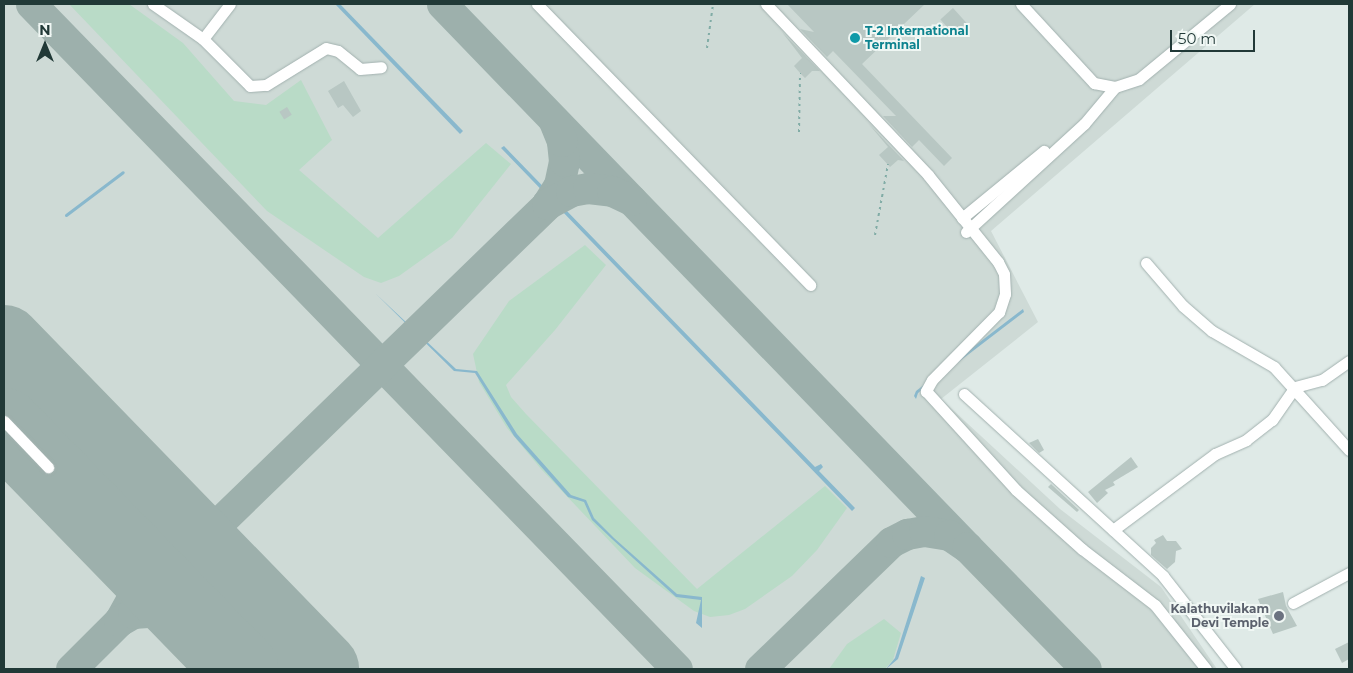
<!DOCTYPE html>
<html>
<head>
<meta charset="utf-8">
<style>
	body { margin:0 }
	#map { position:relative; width:1353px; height:673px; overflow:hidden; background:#dfeae7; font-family:Montserrat,sans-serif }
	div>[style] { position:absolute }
	.built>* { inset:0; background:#cedad6 }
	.green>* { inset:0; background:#b9dbc7 }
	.water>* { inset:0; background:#89b8cd }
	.stream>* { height:3px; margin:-1.5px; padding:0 1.5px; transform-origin:1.5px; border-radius:1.5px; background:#89b8cd }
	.taxiway>* { height:31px; margin:-15.5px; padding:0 15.5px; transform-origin:15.5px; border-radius:15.5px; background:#9db0ac }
	.runway>* { height:76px; margin:-38px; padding:0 38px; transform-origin:38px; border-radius:38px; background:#9db0ac }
	.building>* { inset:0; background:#b8c7c3; transform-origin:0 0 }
	.path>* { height:2px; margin-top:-1px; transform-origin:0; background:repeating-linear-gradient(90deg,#81aca6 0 2.5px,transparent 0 6.5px) }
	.roads { filter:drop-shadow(0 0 1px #a2b1af) drop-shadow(0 0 1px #a2b1af) }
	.minor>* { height:11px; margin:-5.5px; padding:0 5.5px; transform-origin:5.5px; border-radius:5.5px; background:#fff }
	.dots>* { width:14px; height:14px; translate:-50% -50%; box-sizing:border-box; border:2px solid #f0f7f4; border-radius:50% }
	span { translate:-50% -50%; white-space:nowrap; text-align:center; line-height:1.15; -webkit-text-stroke:4px #f0f7f4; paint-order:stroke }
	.culture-label { font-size:12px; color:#0d838f; font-weight:700 }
	.left { translate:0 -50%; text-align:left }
	.worship-label { font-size:12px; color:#5b616d; font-weight:700 }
	.right { translate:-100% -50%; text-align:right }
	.frame { position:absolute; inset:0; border:5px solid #213937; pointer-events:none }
	.north { position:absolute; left:20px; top:20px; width:50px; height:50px; -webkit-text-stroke:4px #f0f7f4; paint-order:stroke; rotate:0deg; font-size:14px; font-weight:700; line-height:20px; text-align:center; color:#213937 }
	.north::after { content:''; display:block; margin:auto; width:18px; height:22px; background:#213937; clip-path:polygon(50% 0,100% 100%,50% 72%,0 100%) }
	.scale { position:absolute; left:1170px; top:30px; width:85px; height:22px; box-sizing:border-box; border:2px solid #213937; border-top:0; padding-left:6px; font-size:15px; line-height:18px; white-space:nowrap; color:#213937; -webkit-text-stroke:4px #f0f7f4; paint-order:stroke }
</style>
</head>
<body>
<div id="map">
	<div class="built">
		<div style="clip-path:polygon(4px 4px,1255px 4px,991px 231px,1038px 322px,941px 399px,1060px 509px,1161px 587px,1217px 669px,4px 669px)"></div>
	</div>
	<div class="green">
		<div style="clip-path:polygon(69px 4px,129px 4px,183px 43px,234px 101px,266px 105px,301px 80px,332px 140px,299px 170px,378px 238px,486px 143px,511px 164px,452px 238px,399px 276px,381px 283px,364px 277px,267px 211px)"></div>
		<div style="clip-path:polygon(585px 245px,606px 265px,555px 330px,506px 385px,511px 397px,526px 414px,697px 589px,825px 486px,847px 508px,817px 550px,792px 576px,745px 609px,729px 615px,710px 617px,694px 611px,635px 568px,541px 469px,507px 428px,479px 382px,473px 354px,509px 301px)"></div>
		<div style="clip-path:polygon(884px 619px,901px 633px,893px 660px,885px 669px,829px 669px,847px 644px)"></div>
	</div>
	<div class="water">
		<div style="clip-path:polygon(335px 4px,340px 4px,463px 131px,460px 134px)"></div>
		<div style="clip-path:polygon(504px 146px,815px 467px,821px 464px,823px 467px,819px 471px,855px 508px,852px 511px,501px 148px)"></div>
		<div style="clip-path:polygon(375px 293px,456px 369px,477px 371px,517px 434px,571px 495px,586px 500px,594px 518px,614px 538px,677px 594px,702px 597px,702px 628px,696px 623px,701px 600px,676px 597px,612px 539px,592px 520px,584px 502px,568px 497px,514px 436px,475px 373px,454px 371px)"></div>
		<div style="clip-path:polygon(1023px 309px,1024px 312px,918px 393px,916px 399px,914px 396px,916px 391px)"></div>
		<div style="clip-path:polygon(921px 576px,925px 578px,898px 659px,886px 669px,895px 658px)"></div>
	</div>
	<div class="stream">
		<div style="left:66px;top:215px;width:71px;rotate:-37deg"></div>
	</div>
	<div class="taxiway">
		<div style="left:31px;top:4px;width:927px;rotate:45.83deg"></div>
		<div style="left:442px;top:4px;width:755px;rotate:45.97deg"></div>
		<div style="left:550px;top:201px;width:4px;rotate:135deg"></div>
		<div style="left:547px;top:204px;width:22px;rotate:-58deg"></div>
		<div style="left:559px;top:185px;width:25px;rotate:-78deg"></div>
		<div style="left:564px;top:161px;width:20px;rotate:-96deg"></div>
		<div style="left:562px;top:141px;width:22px;rotate:-112deg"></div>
		<div style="left:48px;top:467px;width:100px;rotate:45.4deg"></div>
		<div style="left:118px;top:538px;width:21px;rotate:31deg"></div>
		<div style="left:136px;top:549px;width:31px;rotate:6deg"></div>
		<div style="left:167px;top:552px;width:19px;rotate:-16deg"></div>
		<div style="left:185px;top:547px;width:23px;rotate:-29deg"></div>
		<div style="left:205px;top:536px;width:31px;rotate:115deg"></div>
		<div style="left:192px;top:564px;width:42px;rotate:90deg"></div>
		<div style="left:192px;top:606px;width:19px;rotate:65deg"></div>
		<div style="left:200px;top:623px;width:64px;rotate:45.6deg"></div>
		<div style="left:112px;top:536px;width:23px;rotate:47deg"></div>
		<div style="left:128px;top:553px;width:23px;rotate:70deg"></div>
		<div style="left:136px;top:575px;width:23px;rotate:100deg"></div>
		<div style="left:132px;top:598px;width:26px;rotate:119deg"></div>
		<div style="left:205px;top:536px;width:477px;rotate:-44.1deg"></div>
		<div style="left:547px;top:204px;width:27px;rotate:-28deg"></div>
		<div style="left:571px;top:191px;width:17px;rotate:-10deg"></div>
		<div style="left:588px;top:188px;width:24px;rotate:7deg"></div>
		<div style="left:612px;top:191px;width:21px;rotate:25deg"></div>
		<div style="left:71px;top:669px;width:68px;rotate:-45deg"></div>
		<div style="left:119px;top:621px;width:16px;rotate:-30deg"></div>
		<div style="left:133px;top:613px;width:39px;rotate:-4deg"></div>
		<div style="left:172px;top:610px;width:17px;rotate:21deg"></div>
		<div style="left:188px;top:616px;width:24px;rotate:42deg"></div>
		<div style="left:760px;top:669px;width:182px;rotate:-44.1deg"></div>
		<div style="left:891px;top:542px;width:18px;rotate:-27deg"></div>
		<div style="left:907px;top:534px;width:17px;rotate:-10deg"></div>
		<div style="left:924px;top:531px;width:25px;rotate:9deg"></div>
		<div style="left:949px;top:535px;width:22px;rotate:34deg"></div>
		<div style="left:967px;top:547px;width:170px;rotate:45.7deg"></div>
	</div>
	<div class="runway">
		<div style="left:4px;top:343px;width:455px;rotate:45.8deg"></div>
		<div style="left:4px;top:426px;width:339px;rotate:45.8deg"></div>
	</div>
	<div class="building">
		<div style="clip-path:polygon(787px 4px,925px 4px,862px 64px,952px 158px,944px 166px,919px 140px,912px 147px,883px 116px,896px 116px,833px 51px,827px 57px,800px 29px,814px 32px)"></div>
		<div style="left:953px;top:8px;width:24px;height:17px;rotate:48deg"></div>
		<div style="clip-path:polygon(782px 32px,820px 71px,812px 71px,805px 78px,800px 73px,794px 66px,802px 58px)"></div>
		<div style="clip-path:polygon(344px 81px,361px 111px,353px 117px,343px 105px,338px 108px,328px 91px)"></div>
		<div style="left:287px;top:107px;width:9px;height:9px;rotate:58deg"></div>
		<div style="clip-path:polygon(868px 123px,904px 161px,898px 160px,890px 167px,879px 155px,888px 147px)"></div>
		<div style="clip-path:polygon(1038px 439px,1044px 450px,1039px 453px,1029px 443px)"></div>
		<div style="clip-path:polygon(1131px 457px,1138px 467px,1113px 482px,1115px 485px,1105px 490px,1108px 493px,1097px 503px,1088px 492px)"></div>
		<div style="clip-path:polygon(1051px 484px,1079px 510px,1077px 512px,1048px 487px)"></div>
		<div style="clip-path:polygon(1163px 535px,1167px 541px,1176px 541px,1182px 549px,1176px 551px,1175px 562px,1167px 569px,1151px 555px,1151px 548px,1156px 543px,1154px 540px)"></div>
		<div style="clip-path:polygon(1283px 592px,1286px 606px,1297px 626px,1273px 634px,1258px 599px)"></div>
		<div style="clip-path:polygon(1349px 642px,1349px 659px,1342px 663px,1335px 649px)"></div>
	</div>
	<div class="path">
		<div style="left:707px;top:48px;width:44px;rotate:-82.2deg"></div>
		<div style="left:799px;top:132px;width:59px;rotate:-89deg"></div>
		<div style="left:875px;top:235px;width:72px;rotate:-79.6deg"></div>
	</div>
	<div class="roads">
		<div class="minor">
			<div style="left:153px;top:4px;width:61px;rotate:35deg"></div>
			<div style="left:203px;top:39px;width:66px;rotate:45deg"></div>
			<div style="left:250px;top:86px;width:16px;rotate:-4deg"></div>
			<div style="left:266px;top:85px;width:70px;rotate:-31.7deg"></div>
			<div style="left:326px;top:48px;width:12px;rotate:14deg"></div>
			<div style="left:338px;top:51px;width:28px;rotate:39deg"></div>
			<div style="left:360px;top:69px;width:21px;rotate:-5deg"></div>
			<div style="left:537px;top:4px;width:392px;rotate:45.8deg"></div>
			<div style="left:766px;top:4px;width:236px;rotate:46.5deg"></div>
			<div style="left:928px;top:175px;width:112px;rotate:51.2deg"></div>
			<div style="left:998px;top:262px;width:13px;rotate:63deg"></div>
			<div style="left:1004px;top:274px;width:20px;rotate:87deg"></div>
			<div style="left:1005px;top:294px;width:19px;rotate:108deg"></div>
			<div style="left:999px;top:312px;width:95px;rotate:134.6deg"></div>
			<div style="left:932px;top:380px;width:13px;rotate:119deg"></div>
			<div style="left:926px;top:391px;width:134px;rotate:47.7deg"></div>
			<div style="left:1016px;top:490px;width:89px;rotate:41.8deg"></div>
			<div style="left:1082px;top:549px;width:92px;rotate:37.5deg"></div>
			<div style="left:1155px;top:605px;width:82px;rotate:51.4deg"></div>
			<div style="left:1021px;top:4px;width:108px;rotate:47.3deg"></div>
			<div style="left:1094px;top:83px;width:21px;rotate:11deg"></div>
			<div style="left:1115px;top:87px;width:25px;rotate:-18deg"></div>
			<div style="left:1139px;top:79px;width:118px;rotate:-39.5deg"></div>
			<div style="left:203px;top:39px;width:44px;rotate:-52.4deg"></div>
			<div style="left:962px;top:218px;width:106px;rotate:-39.3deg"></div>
			<div style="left:966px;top:232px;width:160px;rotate:-42.5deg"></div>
			<div style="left:1084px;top:124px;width:48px;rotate:-50deg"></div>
			<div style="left:1146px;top:263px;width:57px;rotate:49.3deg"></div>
			<div style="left:1183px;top:306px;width:38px;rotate:41deg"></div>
			<div style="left:1212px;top:331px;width:72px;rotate:30.1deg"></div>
			<div style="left:1274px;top:367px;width:112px;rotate:47.9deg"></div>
			<div style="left:964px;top:394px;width:270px;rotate:42.4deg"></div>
			<div style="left:1163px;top:576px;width:118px;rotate:51.9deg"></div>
			<div style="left:4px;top:421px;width:64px;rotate:46.3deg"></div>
			<div style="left:1113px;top:530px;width:127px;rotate:-36.7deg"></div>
			<div style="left:1215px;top:454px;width:34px;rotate:-24deg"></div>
			<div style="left:1246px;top:440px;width:33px;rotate:-38deg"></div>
			<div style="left:1272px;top:420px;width:40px;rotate:-55.1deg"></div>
			<div style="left:1295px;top:387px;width:28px;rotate:-15deg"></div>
			<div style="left:1322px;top:380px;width:33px;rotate:-35deg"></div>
			<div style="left:1293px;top:603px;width:64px;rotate:-28.2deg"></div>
		</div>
	</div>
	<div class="dots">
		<div style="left:855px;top:38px;background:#0f9aa8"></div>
		<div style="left:1279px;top:616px;background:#6b7280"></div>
	</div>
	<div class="culture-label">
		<span class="left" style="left:865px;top:38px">T-2 International<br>Terminal</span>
	</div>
	<div class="worship-label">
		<span class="right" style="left:1269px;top:616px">Kalathuvilakam<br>Devi Temple</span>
	</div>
	<div class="frame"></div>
	<div class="north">N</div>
	<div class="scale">50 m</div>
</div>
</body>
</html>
